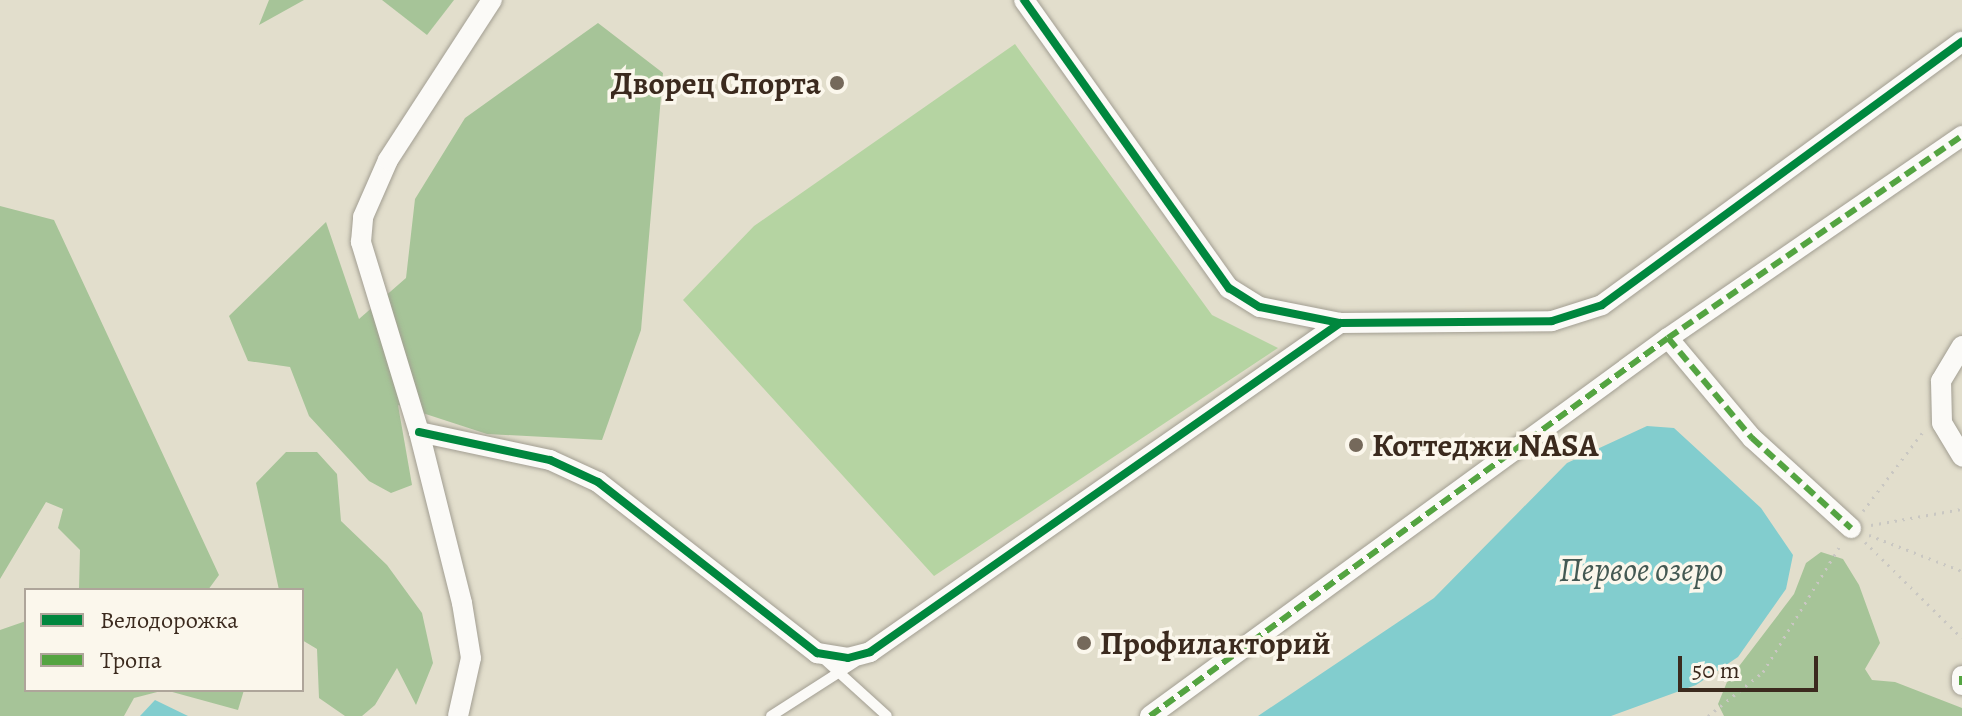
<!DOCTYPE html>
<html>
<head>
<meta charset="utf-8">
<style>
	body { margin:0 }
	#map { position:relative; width:1962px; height:716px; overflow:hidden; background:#e2decc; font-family:Alegreya,serif }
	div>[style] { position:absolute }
	.green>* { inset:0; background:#b5d4a2 }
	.forest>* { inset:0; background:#a6c498 }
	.water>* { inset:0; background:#82cdce }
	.path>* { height:3px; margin-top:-1.5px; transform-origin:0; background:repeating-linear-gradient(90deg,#c9c7c2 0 2px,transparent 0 8px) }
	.roads { filter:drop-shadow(0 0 2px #a29e92) drop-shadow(0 0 2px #a29e92) }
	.lane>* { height:10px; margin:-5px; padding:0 5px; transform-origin:5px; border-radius:5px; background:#fbfaf7 }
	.street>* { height:20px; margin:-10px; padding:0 10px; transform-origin:10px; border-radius:10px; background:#fbfaf7 }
	.quiet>* { height:6px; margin-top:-3px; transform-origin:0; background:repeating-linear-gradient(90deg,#54a441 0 12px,transparent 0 18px) }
	.cycleway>* { height:8px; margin:-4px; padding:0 4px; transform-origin:4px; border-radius:4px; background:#00873e }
	.dots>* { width:22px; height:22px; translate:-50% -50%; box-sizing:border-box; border:4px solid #fbf7ec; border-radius:50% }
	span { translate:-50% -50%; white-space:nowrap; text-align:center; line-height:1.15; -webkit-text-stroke:7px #fbf7ec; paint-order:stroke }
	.poi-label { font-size:32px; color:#3b2a1e; font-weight:700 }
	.right { translate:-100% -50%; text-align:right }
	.left { translate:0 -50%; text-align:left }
	.water-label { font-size:34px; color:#445953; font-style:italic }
	.legend { position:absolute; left:24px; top:588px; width:280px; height:104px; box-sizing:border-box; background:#fbf7ec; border:2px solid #aea59a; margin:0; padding:10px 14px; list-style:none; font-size:24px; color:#3b2a1e }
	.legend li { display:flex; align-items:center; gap:16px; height:40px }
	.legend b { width:40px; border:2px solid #aea59a }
	.scale { position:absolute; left:1678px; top:656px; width:140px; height:36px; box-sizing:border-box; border:4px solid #3b2a1e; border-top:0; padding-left:10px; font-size:24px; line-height:28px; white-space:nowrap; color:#3b2a1e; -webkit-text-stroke:6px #fbf7ec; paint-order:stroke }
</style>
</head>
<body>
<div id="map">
	<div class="green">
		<div style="clip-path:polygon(1015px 44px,1212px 315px,1278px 348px,934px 576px,683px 300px,754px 226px)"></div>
	</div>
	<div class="forest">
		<div style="clip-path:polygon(269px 0,304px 0,259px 25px)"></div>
		<div style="clip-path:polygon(382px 0,454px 0,427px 35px)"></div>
		<div style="clip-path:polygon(598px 23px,663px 73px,641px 330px,602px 440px,487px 434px,398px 405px,412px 485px,391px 493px,369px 481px,309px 416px,290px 367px,248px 361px,229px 316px,326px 222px,359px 319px,406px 278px,415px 199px,465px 118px)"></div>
		<div style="clip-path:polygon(0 206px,54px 220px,219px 575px,208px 590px,79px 590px,80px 550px,58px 528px,63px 509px,46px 502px,0 579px)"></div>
		<div style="clip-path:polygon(286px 452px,317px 452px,337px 474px,341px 521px,387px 565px,422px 613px,433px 663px,416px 705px,397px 668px,375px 705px,362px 716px,345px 716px,319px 698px,317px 649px,302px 640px,302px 590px,279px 590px,256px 483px)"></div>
		<div style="clip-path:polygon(1821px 552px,1843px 559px,1859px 585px,1880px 643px,1865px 669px,1872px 680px,1895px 682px,1962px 708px,1962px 716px,1724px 716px,1718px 704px,1727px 682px,1794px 594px,1806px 563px)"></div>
		<div style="clip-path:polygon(26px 621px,26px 690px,244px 690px,238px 710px,165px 690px,134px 698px,124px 716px,0 716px,0 630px)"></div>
	</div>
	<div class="water">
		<div style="clip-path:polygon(1647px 426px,1674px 428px,1761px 508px,1793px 555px,1786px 589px,1738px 657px,1696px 685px,1611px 716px,1258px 716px,1434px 598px,1567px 463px)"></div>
		<div style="clip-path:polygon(155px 700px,188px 716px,140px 716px)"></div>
	</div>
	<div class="path">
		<div style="left:1863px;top:511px;width:103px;rotate:-52.9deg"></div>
		<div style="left:1871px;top:525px;width:92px;rotate:-10deg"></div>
		<div style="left:1869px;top:535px;width:100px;rotate:21.2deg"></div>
		<div style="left:1865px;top:542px;width:136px;rotate:44.7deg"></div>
		<div style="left:1708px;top:716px;width:70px;rotate:-38.7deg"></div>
		<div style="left:1763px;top:672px;width:150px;rotate:-58.6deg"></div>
	</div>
	<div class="roads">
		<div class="lane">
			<div style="left:823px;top:658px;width:86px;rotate:42.2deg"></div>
			<div style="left:771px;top:716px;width:100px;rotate:-32.7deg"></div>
		</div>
		<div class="street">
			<div style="left:1024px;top:0;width:354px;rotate:54.6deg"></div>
			<div style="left:1229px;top:288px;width:36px;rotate:32deg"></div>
			<div style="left:1260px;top:307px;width:82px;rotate:11.3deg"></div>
			<div style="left:1340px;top:323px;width:212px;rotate:-0.5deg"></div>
			<div style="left:1552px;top:321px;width:52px;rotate:-17.7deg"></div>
			<div style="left:1602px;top:305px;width:446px;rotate:-36.2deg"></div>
			<div style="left:1668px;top:338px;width:131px;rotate:50deg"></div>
			<div style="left:1752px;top:438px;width:134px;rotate:42.3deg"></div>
			<div style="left:1962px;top:346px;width:41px;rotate:121deg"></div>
			<div style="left:1941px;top:381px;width:42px;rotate:88.6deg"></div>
			<div style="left:1942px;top:423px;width:39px;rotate:59deg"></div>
			<div style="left:419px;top:432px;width:134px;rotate:12.1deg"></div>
			<div style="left:550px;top:460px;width:53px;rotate:24.6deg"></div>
			<div style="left:598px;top:482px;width:278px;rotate:38deg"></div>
			<div style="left:817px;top:653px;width:31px;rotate:9deg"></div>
			<div style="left:848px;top:658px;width:23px;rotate:-15deg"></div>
			<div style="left:870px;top:652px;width:574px;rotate:-34.99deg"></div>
			<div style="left:1962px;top:676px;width:9px;rotate:90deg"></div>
			<div style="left:458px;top:716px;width:59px;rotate:-77.4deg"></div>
			<div style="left:471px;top:658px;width:56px;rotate:-99.3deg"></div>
			<div style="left:462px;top:603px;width:176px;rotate:-104.1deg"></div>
			<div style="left:419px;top:432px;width:199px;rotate:-107deg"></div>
			<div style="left:361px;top:242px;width:25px;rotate:-85deg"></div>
			<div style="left:363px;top:217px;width:62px;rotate:-66.3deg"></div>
			<div style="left:388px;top:160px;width:191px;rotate:-57deg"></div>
			<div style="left:1150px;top:716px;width:641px;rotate:-36.12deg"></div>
			<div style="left:1668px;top:338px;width:357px;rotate:-34.5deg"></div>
		</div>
	</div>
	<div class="quiet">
		<div style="left:1668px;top:338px;width:131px;rotate:50deg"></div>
		<div style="left:1752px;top:438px;width:134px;rotate:42.3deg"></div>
		<div style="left:1962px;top:676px;width:9px;rotate:90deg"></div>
		<div style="left:1150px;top:716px;width:641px;rotate:-36.12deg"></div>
		<div style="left:1668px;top:338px;width:357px;rotate:-34.5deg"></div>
	</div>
	<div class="cycleway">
		<div style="left:1024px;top:0;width:354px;rotate:54.6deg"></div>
		<div style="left:1229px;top:288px;width:36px;rotate:32deg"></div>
		<div style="left:1260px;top:307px;width:82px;rotate:11.3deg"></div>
		<div style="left:1340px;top:323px;width:212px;rotate:-0.5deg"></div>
		<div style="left:1552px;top:321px;width:52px;rotate:-17.7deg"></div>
		<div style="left:1602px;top:305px;width:446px;rotate:-36.2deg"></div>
		<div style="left:419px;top:432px;width:134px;rotate:12.1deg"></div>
		<div style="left:550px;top:460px;width:53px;rotate:24.6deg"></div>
		<div style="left:598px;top:482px;width:278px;rotate:38deg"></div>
		<div style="left:817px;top:653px;width:31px;rotate:9deg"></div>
		<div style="left:848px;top:658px;width:23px;rotate:-15deg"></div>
		<div style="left:870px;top:652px;width:574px;rotate:-34.99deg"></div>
	</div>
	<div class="dots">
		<div style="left:837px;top:83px;background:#75695b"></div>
		<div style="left:1356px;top:445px;background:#75695b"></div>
		<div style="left:1084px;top:643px;background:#75695b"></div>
	</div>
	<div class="poi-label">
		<span class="right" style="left:821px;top:83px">Дворец Спорта</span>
		<span class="left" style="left:1372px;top:445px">Коттеджи NASA</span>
		<span class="left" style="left:1100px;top:643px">Профилакторий</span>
	</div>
	<div class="water-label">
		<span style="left:1641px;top:570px">Первое озеро</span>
	</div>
	<ul class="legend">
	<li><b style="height:10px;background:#00873e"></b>Велодорожка</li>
	<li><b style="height:10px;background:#54a441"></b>Тропа</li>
	</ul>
	<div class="scale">50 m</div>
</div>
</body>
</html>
